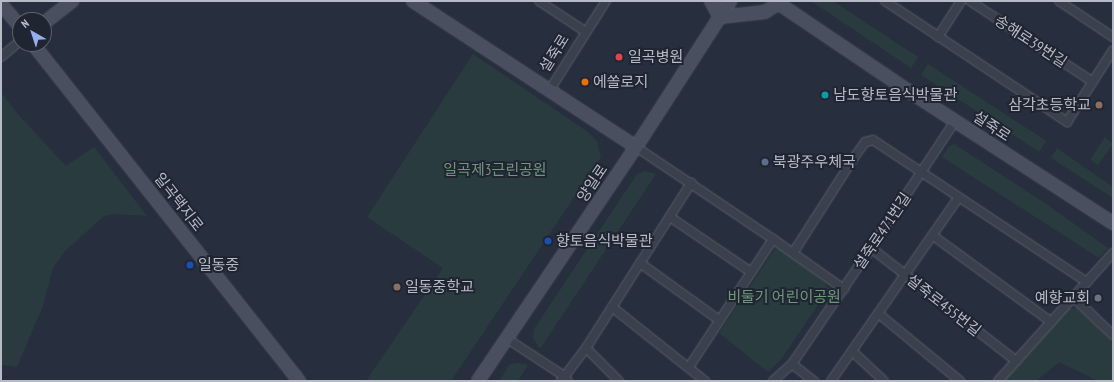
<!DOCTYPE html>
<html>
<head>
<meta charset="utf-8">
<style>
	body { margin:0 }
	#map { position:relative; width:1114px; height:382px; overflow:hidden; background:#272e3d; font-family:"PT Sans Narrow","Noto Sans KR",sans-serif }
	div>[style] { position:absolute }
	.green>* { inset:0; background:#2a3b3f; transform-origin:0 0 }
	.roads { filter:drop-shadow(0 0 1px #595e6b) drop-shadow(0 0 1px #595e6b) }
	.street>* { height:8px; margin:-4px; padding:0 4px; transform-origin:4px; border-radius:4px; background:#3b404d }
	.secondary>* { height:12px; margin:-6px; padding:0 6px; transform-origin:6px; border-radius:6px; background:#494f5f }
	.dots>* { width:11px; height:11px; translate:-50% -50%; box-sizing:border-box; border:2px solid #202532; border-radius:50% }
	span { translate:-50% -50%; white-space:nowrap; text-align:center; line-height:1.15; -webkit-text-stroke:4px #202532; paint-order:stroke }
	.street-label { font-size:15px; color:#b7bbc8 }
	.poi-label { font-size:15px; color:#b7bbc8 }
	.left { translate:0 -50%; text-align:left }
	.right { translate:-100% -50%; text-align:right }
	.park-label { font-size:15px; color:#70967d }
	.frame { position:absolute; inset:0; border:2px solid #b7bbc8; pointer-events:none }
	.north { position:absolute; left:12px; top:12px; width:40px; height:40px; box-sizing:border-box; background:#202532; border:1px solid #5c616e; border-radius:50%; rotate:321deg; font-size:11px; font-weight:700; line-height:16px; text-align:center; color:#b7bbc8 }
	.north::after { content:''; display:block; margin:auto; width:14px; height:18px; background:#96aeee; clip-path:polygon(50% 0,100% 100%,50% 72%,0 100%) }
</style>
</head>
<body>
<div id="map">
	<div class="green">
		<div style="clip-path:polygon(811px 1px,833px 1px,918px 57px,911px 68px)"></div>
		<div style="clip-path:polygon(473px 54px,588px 132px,597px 141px,601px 157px,451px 381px,366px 381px,443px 268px,367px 217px)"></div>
		<div style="left:928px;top:64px;width:141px;height:13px;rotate:33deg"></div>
		<div style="clip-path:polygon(1px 92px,16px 112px,66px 166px,94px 147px,147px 216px,115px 214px,104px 216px,65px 251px,53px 268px,43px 306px,17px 367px,1px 365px)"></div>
		<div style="clip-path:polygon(1105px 137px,1113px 144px,1098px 165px,1090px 160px)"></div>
		<div style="clip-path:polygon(954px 144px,1045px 203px,1108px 248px,1099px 258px,942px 157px,948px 147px)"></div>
		<div style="clip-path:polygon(1057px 148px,1113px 187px,1113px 198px,1051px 158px)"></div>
		<div style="clip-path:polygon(645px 171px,656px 174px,540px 349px,533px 338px,534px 329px,637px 174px)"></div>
		<div style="clip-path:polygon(779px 248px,824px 282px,829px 289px,782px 358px,768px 372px,719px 333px,775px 249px)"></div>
		<div style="clip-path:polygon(1077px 308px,1113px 342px,1113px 381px,1098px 381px,1059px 362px,1036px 381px,1003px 381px,1068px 309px)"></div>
		<div style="clip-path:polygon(520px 363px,528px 365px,518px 381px,499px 381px,510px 364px)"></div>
	</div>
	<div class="roads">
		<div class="street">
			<div style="left:539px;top:1px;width:56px;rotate:33.4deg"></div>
			<div style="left:885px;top:1px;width:219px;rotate:33.6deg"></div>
			<div style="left:1067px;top:122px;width:85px;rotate:-57.4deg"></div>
			<div style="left:970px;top:1px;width:147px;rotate:33.4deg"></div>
			<div style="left:1059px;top:1px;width:65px;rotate:33.7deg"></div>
			<div style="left:938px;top:37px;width:43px;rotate:-57.4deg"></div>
			<div style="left:1px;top:57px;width:25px;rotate:-40deg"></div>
			<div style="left:549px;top:91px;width:107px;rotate:-57.7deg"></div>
			<div style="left:636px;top:147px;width:165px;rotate:33.9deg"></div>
			<div style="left:773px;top:239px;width:87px;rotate:35.2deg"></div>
			<div style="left:670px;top:217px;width:98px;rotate:34.2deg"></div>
			<div style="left:932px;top:235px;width:146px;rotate:36.1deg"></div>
			<div style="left:871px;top:248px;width:184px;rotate:37.9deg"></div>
			<div style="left:793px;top:253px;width:115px;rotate:-57.4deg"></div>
			<div style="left:855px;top:156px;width:17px;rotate:-54deg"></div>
			<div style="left:865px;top:142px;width:8px;rotate:-14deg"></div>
			<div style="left:873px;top:140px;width:257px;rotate:33.6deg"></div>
			<div style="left:640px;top:263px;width:97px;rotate:35.8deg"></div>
			<div style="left:1073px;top:297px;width:55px;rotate:43.5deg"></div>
			<div style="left:612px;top:307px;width:119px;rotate:38.5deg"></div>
			<div style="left:879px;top:314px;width:105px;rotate:39.6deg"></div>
			<div style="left:506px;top:338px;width:69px;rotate:33.2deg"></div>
			<div style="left:564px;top:376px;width:6px;rotate:51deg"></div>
			<div style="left:586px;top:348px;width:47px;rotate:45deg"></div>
			<div style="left:853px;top:352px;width:42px;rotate:43.1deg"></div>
			<div style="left:792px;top:364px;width:28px;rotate:38deg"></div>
			<div style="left:689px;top:367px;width:153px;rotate:-56.7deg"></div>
			<div style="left:561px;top:381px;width:41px;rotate:-52.9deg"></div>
			<div style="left:586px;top:348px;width:196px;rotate:-57.5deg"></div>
			<div style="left:773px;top:381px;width:25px;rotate:-42deg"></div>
			<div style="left:792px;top:364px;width:140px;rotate:-55.7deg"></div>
			<div style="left:871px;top:248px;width:152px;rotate:-56.5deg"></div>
			<div style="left:831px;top:381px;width:223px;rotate:-55.2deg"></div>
			<div style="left:998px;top:381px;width:172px;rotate:-48.1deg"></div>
		</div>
		<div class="secondary">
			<div style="left:413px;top:1px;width:267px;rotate:33.2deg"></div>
			<div style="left:711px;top:1px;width:18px;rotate:61deg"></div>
			<div style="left:775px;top:1px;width:156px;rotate:34deg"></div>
			<div style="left:904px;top:88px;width:249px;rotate:32.9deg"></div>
			<div style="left:1px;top:4px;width:30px;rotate:50deg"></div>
			<div style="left:720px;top:17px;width:45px;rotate:-6.3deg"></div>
			<div style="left:765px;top:12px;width:17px;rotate:-33deg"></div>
			<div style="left:44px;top:23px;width:36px;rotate:-38deg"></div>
			<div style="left:33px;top:44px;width:429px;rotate:51.7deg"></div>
			<div style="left:478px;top:381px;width:282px;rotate:-56deg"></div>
			<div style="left:636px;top:147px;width:174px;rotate:-57.2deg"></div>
		</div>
	</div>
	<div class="dots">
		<div style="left:619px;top:57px;background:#e0444e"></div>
		<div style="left:585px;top:82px;background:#e8710a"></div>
		<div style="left:825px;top:95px;background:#0f9aa8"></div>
		<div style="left:1099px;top:105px;background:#8d6e63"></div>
		<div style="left:765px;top:162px;background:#5c6f8a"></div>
		<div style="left:548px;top:241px;background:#1a4fb4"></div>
		<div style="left:190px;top:265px;background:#1a4fb4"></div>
		<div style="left:397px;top:287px;background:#8d6e63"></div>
		<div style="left:1098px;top:298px;background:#6b7280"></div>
	</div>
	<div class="street-label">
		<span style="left:1031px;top:41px;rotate:33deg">송해로39번길</span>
		<span style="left:554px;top:53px;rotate:-58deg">설죽로</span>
		<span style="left:992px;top:126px;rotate:33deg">설죽로</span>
		<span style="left:592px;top:183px;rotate:-56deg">양일로</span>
		<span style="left:179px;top:202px;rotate:52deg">일곡택지로</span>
		<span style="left:882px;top:231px;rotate:-56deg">설죽로471번길</span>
		<span style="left:944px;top:305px;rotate:38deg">설죽로455번길</span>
	</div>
	<div class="poi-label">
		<span class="left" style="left:628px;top:57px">일곡병원</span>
		<span class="left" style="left:593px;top:82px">에쏠로지</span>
		<span class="left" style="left:833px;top:95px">남도향토음식박물관</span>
		<span class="right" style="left:1091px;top:105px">삼각초등학교</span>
		<span class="left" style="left:773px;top:162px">북광주우체국</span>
		<span class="left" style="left:556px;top:241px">향토음식박물관</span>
		<span class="left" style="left:198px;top:265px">일동중</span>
		<span class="left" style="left:405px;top:287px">일동중학교</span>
		<span class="right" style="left:1090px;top:298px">예향교회</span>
	</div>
	<div class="park-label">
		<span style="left:495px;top:170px">일곡제3근린공원</span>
		<span style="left:784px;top:297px">비둘기 어린이공원</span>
	</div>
	<div class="frame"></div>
	<div class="north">N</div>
</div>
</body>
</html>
